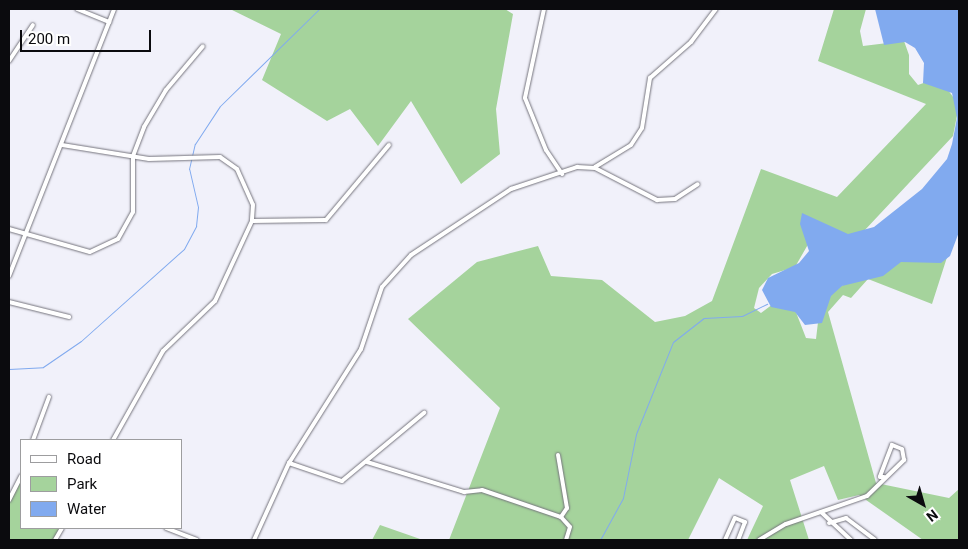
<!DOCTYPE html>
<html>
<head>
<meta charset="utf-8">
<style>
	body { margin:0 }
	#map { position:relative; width:968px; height:549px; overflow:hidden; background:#f1f1fa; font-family:Roboto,sans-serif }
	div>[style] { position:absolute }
	.green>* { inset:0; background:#a5d39c }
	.water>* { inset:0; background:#81aaef }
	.stream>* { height:1px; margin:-0.5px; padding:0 0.5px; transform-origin:0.5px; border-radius:0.5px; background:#81aaef }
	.roads { filter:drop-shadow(0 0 1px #75747d) drop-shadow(0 0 1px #75747d) }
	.minor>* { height:4px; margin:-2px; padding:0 2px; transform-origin:2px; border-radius:2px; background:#fff }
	span { translate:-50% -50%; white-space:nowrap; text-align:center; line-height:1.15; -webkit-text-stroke:4.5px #fff; paint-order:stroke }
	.frame { position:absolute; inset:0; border:10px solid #0b0b0e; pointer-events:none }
	.legend { position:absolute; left:20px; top:439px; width:162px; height:90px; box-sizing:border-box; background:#fff; border:1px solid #9d9d9f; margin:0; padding:6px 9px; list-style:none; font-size:15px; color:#0b0b0e }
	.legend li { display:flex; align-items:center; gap:10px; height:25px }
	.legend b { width:25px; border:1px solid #9d9d9f }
	.north { position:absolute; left:898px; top:479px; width:50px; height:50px; -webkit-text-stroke:4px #fff; paint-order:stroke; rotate:142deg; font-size:14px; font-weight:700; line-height:20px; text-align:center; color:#0b0b0e }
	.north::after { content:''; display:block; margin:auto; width:18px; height:22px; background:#0b0b0e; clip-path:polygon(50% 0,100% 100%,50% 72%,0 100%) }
	.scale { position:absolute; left:20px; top:30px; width:131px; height:22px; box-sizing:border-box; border:2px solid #0b0b0e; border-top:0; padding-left:6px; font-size:15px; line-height:18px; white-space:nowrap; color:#0b0b0e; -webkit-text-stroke:4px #fff; paint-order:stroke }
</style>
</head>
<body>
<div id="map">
	<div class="green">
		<div style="clip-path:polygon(230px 9px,505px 9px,513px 14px,496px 109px,500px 154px,461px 184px,411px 101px,378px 146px,350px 109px,327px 121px,262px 80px,281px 34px)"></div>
		<div style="clip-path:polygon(834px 9px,866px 9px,860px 31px,863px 46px,904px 41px,909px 55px,909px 74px,918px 85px,929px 81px,945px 86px,959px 105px,953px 136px,864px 231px,842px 237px,814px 234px,795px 267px,772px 274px,759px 288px,754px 308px,761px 313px,777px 301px,792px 302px,806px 338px,816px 339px,821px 297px,958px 223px,932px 304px,868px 279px,851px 298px,843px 295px,828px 312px,876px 483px,949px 498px,959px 489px,959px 540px,923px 540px,859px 495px,838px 500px,824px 466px,790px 480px,809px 540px,747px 540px,763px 506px,719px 478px,688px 540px,449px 540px,500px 408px,408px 319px,477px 262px,538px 246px,551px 276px,602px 280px,655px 322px,685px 316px,712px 301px,761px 169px,837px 197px,926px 104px,818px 61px)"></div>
		<div style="clip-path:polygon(21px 477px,21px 528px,63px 528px,55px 540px,9px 540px,9px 501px)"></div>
		<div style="clip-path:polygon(380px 525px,423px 540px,372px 540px)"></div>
	</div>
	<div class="water">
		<div style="clip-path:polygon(875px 9px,959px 9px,959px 232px,950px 256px,941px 263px,901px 262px,883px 276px,842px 286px,831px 296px,822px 323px,805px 325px,795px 312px,771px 307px,762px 290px,768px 278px,799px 263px,809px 251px,800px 224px,802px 213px,848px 234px,874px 227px,922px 189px,947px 159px,952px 144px,957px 118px,952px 93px,923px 83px,924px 63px,915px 48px,905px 42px,884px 45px)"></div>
	</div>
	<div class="stream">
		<div style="left:9px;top:369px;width:34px;rotate:-3deg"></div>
		<div style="left:43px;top:367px;width:46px;rotate:-34.4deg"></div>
		<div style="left:81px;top:341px;width:138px;rotate:-41.8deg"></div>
		<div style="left:184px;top:249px;width:26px;rotate:-62deg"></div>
		<div style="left:196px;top:226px;width:19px;rotate:-84deg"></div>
		<div style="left:198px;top:207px;width:39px;rotate:-103deg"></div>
		<div style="left:189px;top:169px;width:26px;rotate:-77deg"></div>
		<div style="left:195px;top:144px;width:45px;rotate:-56.7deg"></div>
		<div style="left:220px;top:106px;width:139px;rotate:-44.4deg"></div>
		<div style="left:600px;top:540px;width:48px;rotate:-61.3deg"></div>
		<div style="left:623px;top:498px;width:65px;rotate:-78.5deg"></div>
		<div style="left:636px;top:434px;width:99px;rotate:-68.1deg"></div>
		<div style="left:673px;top:342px;width:39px;rotate:-38deg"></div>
		<div style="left:704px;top:318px;width:38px;rotate:-3deg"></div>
		<div style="left:742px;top:316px;width:28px;rotate:-26deg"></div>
	</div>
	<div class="roads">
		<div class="minor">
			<div style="left:77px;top:9px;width:35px;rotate:22deg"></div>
			<div style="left:544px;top:9px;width:91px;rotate:102.1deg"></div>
			<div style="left:525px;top:98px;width:56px;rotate:68deg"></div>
			<div style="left:546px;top:150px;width:29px;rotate:56deg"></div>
			<div style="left:9px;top:61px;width:43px;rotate:-56.3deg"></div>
			<div style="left:62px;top:145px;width:88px;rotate:9.1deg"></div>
			<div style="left:149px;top:159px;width:71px;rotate:-1.6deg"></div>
			<div style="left:220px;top:157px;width:21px;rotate:35deg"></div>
			<div style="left:237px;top:169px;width:39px;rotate:66deg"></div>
			<div style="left:253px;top:205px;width:16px;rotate:94deg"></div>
			<div style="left:252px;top:221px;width:88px;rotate:114.8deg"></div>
			<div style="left:215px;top:301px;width:72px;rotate:136.1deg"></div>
			<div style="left:163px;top:351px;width:102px;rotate:119.3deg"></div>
			<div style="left:595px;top:167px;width:42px;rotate:-31.4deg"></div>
			<div style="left:631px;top:145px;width:20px;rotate:-57deg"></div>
			<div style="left:642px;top:128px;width:51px;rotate:-80.9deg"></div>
			<div style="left:650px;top:78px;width:55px;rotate:-41.3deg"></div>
			<div style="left:691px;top:42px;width:41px;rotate:-52.9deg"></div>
			<div style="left:252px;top:221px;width:74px;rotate:-0.8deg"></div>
			<div style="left:326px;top:220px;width:98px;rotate:-50deg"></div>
			<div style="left:9px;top:229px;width:84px;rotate:15.9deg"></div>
			<div style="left:90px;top:252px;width:31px;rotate:-25deg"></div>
			<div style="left:118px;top:239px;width:31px;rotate:-61deg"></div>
			<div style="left:133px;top:212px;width:56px;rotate:-90deg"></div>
			<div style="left:133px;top:156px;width:31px;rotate:-69deg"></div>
			<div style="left:144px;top:127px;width:43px;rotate:-59.3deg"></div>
			<div style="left:166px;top:90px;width:57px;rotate:-49.9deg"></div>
			<div style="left:9px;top:276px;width:287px;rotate:-68.5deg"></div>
			<div style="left:9px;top:302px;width:62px;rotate:14deg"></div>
			<div style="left:33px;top:440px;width:46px;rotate:-69.6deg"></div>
			<div style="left:558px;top:455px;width:54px;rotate:80.4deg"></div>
			<div style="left:567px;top:508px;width:11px;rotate:124deg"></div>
			<div style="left:367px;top:462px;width:102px;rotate:17.2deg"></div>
			<div style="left:464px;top:492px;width:18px;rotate:-6deg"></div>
			<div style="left:482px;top:490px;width:83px;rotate:18.9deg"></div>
			<div style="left:561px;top:517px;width:13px;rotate:48deg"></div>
			<div style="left:570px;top:527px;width:14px;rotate:107deg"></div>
			<div style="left:289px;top:463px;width:56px;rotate:18.8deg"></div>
			<div style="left:342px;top:481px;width:107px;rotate:-39.7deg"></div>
			<div style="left:9px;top:500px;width:27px;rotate:-63deg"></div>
			<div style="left:821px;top:512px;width:41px;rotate:43deg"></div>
			<div style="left:829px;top:523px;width:18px;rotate:-16deg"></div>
			<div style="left:846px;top:518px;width:36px;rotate:37deg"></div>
			<div style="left:166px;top:528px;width:33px;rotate:21deg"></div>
			<div style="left:55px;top:540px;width:14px;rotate:-60deg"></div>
			<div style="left:254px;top:540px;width:85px;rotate:-65.6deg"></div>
			<div style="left:289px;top:463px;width:135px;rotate:-57.7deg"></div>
			<div style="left:361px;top:349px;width:65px;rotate:-71.3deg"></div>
			<div style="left:382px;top:287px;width:43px;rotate:-47.8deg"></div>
			<div style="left:411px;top:255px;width:120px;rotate:-33.4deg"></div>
			<div style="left:511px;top:189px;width:70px;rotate:-18.4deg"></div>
			<div style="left:577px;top:167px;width:18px;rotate:3deg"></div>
			<div style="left:595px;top:168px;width:70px;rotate:27.3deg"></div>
			<div style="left:657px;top:200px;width:18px;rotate:-3deg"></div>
			<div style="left:675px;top:199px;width:27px;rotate:-33deg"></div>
			<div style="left:725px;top:540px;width:24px;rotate:-66deg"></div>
			<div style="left:735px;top:518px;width:11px;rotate:22deg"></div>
			<div style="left:745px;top:522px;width:19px;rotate:111deg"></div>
			<div style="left:759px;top:540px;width:31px;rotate:-31deg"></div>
			<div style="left:786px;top:524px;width:86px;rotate:-19.1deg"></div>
			<div style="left:867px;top:496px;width:52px;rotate:-44.2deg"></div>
			<div style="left:904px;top:460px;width:11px;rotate:-100deg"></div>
			<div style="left:902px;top:449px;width:11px;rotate:-158deg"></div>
			<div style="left:892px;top:445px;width:34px;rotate:111deg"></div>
			<div style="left:880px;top:477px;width:4px"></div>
		</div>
	</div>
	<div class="frame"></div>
	<ul class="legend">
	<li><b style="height:6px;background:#fff"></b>Road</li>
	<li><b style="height:14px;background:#a5d39c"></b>Park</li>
	<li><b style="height:14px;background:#81aaef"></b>Water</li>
	</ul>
	<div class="north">N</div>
	<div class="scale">200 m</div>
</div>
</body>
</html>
